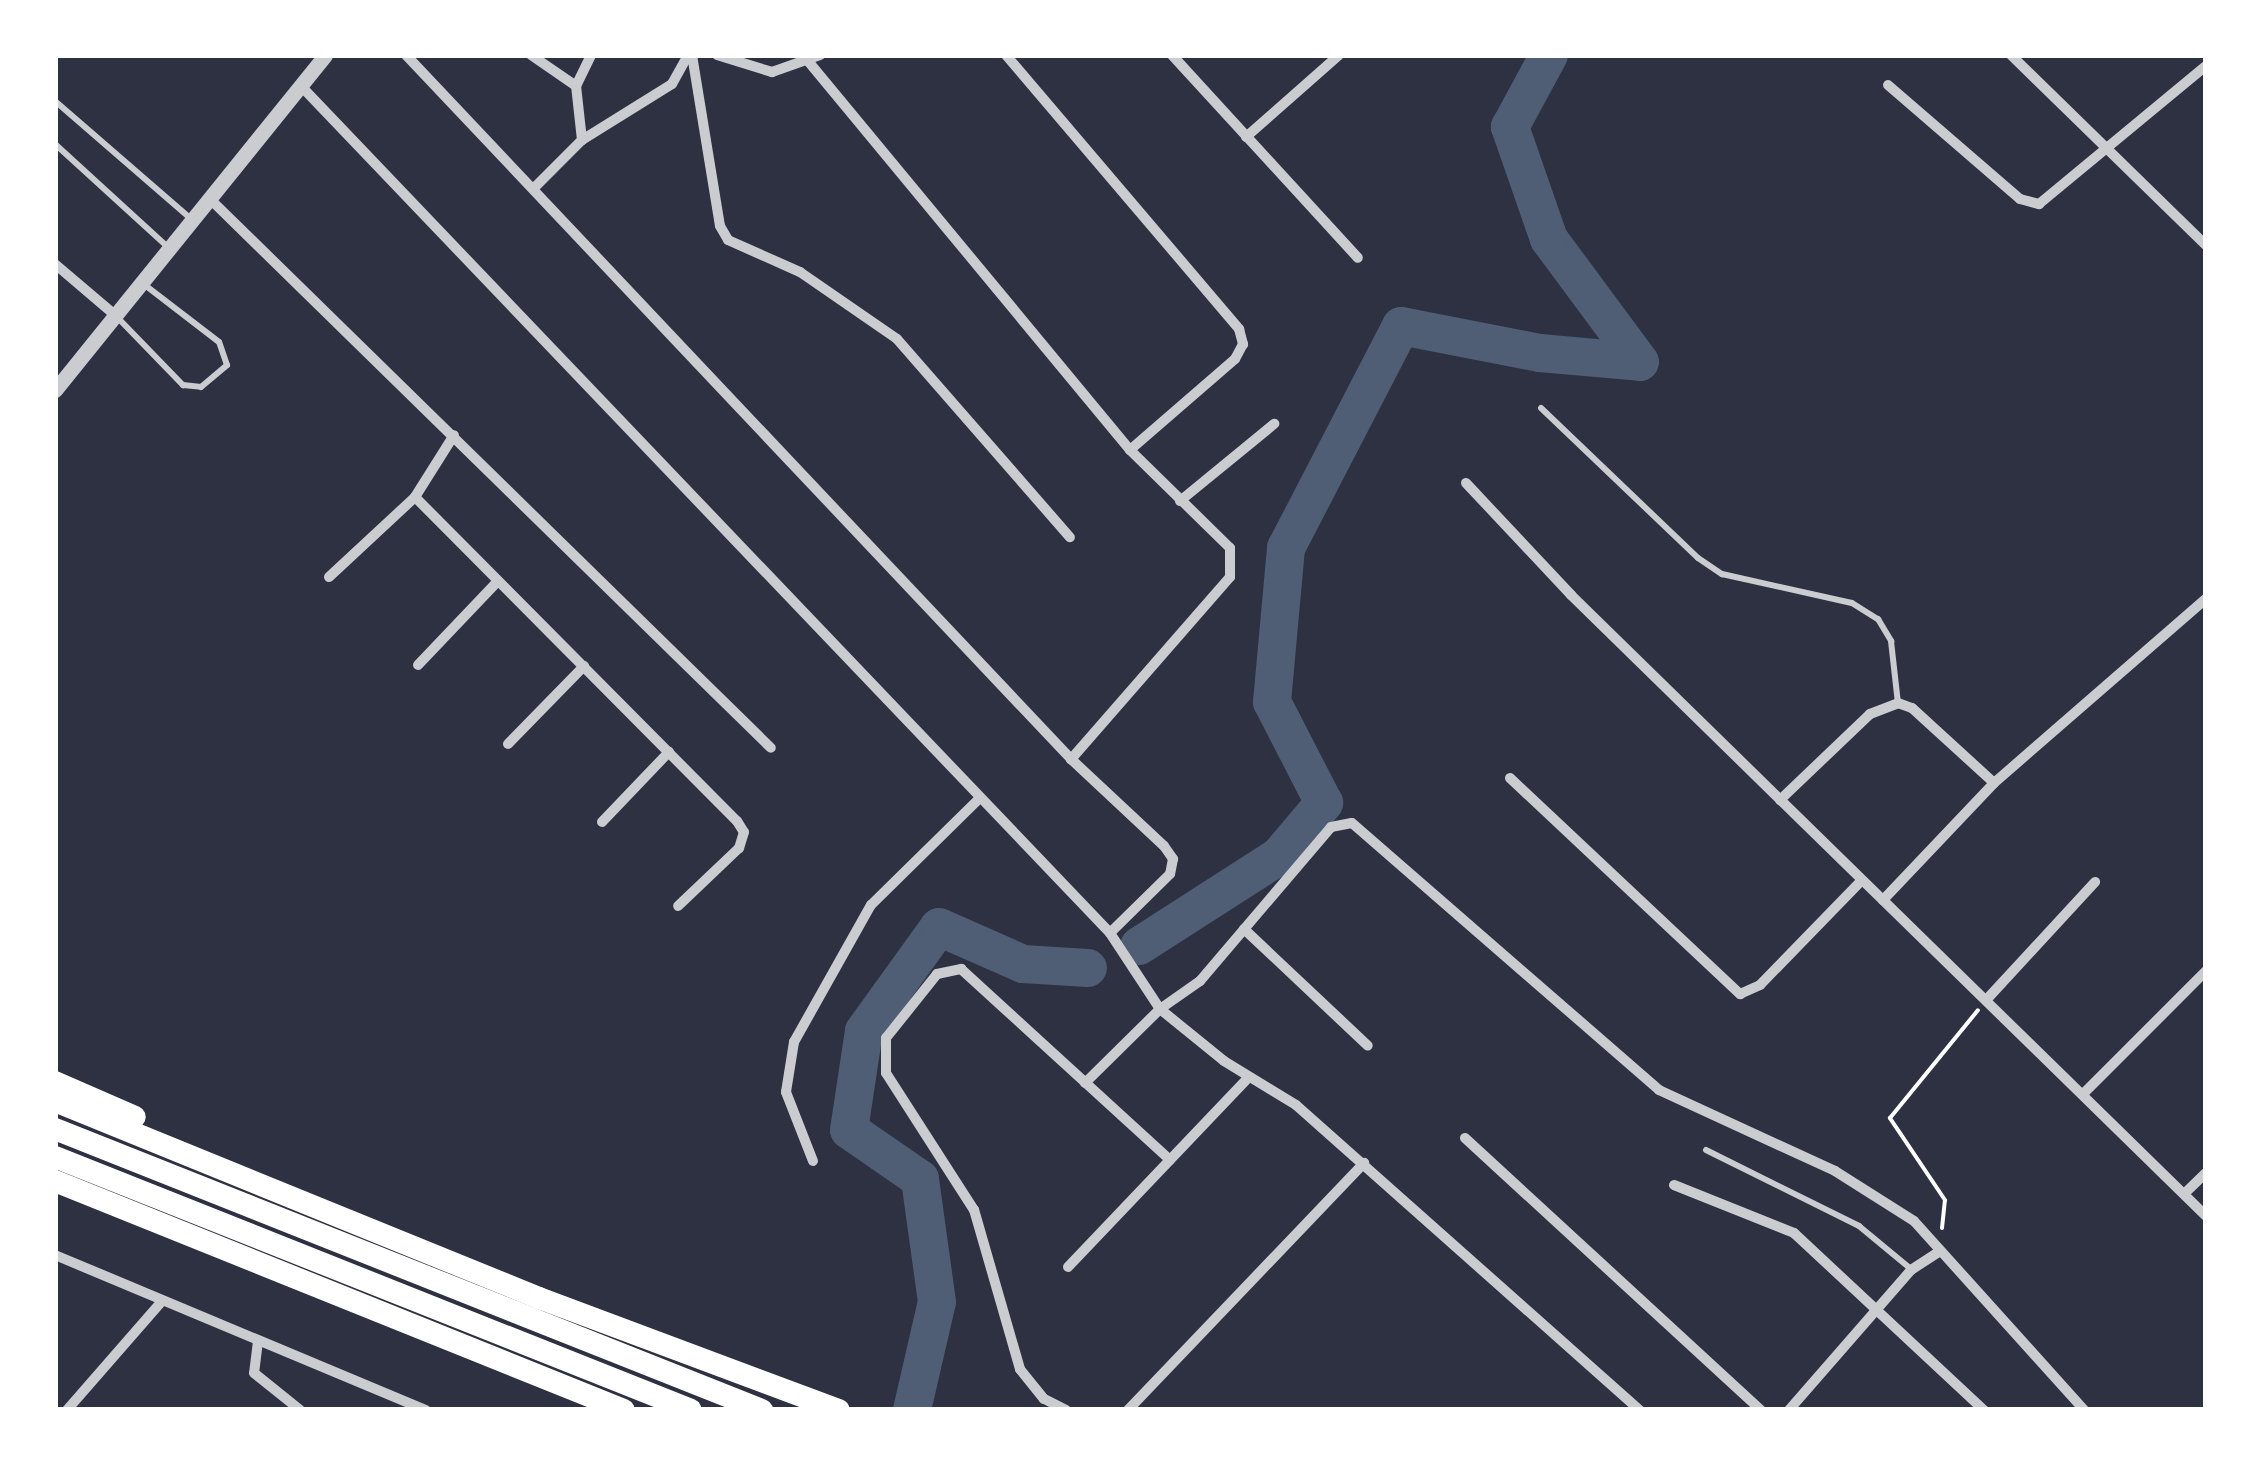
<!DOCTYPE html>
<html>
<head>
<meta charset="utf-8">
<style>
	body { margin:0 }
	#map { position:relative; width:2261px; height:1465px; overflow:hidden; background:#2d3142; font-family:"Fira Sans",sans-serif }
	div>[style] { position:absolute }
	.river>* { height:38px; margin:-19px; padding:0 19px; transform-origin:19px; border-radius:19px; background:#4f5d75 }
	.path>* { height:4px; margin:-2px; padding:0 2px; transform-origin:2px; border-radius:2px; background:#fff }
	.service>* { height:6px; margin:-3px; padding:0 3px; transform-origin:3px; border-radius:3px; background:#caccd0 }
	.minor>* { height:10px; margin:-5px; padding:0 5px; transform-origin:5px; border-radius:5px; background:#caccd0 }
	.tertiary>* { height:15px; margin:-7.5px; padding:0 7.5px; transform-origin:7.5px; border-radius:7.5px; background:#caccd0 }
	.motorway>* { height:22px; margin:-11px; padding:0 11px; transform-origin:11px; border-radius:11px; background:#fff }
	span { translate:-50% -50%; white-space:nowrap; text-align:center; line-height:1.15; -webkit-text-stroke:10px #fff; paint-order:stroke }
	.frame { position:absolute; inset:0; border:58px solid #fff; pointer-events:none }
</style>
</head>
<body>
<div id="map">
	<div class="river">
		<div style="left:1139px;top:946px;width:166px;rotate:-32.7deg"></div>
		<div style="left:1279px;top:856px;width:70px;rotate:-49.7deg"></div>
		<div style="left:1324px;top:803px;width:114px;rotate:-117.2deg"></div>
		<div style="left:1272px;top:702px;width:155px;rotate:-84.8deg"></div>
		<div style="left:1286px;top:548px;width:250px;rotate:-62.6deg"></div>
		<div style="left:1401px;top:326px;width:142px;rotate:11deg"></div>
		<div style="left:1540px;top:353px;width:100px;rotate:5.1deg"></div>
		<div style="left:1640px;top:362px;width:153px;rotate:-126.5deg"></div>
		<div style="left:1549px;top:239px;width:119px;rotate:-109.2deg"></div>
		<div style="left:1510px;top:127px;width:82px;rotate:-61.6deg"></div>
		<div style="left:912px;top:1410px;width:111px;rotate:-77deg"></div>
		<div style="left:937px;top:1302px;width:124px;rotate:-97.9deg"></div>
		<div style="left:920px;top:1179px;width:86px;rotate:-145.4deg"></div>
		<div style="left:849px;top:1130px;width:100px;rotate:-81.4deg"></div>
		<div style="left:864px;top:1031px;width:128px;rotate:-54.2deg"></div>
		<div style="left:939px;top:927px;width:92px;rotate:23.8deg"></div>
		<div style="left:1023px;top:964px;width:65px;rotate:3.5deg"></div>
	</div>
	<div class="path">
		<div style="left:1942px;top:1228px;width:28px;rotate:-84deg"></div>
		<div style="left:1945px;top:1200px;width:99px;rotate:-123.9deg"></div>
		<div style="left:1890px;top:1118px;width:139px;rotate:-50.8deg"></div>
	</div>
	<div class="service">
		<div style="left:55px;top:101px;width:179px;rotate:40.9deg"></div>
		<div style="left:55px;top:144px;width:154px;rotate:42.4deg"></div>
		<div style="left:117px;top:317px;width:95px;rotate:45.9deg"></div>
		<div style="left:183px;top:385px;width:18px;rotate:6deg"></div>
		<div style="left:201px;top:387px;width:34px;rotate:-40deg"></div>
		<div style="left:227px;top:365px;width:24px;rotate:-109deg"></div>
		<div style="left:219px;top:342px;width:97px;rotate:-142.5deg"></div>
		<div style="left:1541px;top:408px;width:217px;rotate:43.7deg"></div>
		<div style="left:1698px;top:558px;width:29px;rotate:34deg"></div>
		<div style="left:1722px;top:574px;width:133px;rotate:12.6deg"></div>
		<div style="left:1852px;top:603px;width:31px;rotate:32deg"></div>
		<div style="left:1878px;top:619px;width:26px;rotate:59deg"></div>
		<div style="left:1891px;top:641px;width:62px;rotate:83.6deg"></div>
		<div style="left:1706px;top:1150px;width:171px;rotate:26.4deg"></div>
		<div style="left:1859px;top:1226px;width:67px;rotate:39.6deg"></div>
	</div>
	<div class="minor">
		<div style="left:406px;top:55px;width:968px;rotate:46.63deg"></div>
		<div style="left:1071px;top:759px;width:127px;rotate:43.1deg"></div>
		<div style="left:1164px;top:846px;width:16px;rotate:55deg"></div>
		<div style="left:1173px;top:859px;width:15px;rotate:101deg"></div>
		<div style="left:1170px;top:874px;width:84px;rotate:135.5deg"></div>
		<div style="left:531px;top:55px;width:55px;rotate:34.6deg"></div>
		<div style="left:692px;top:55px;width:173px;rotate:80.7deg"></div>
		<div style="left:720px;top:226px;width:16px;rotate:60deg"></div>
		<div style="left:728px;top:240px;width:79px;rotate:24deg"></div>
		<div style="left:800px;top:272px;width:118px;rotate:34.6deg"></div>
		<div style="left:897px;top:339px;width:263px;rotate:48.9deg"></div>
		<div style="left:717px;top:55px;width:58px;rotate:17.2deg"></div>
		<div style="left:772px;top:72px;width:51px;rotate:-19.5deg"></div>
		<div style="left:803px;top:55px;width:513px;rotate:50.38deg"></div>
		<div style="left:1130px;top:450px;width:140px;rotate:44.4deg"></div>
		<div style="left:1230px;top:548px;width:29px;rotate:90deg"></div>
		<div style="left:1230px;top:577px;width:242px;rotate:131.1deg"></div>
		<div style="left:1006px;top:55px;width:360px;rotate:49.6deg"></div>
		<div style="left:1239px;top:329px;width:16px;rotate:75deg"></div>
		<div style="left:1243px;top:344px;width:17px;rotate:118deg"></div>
		<div style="left:1235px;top:359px;width:139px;rotate:139.1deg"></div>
		<div style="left:1172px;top:55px;width:275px;rotate:47.5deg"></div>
		<div style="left:2011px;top:55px;width:272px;rotate:44.3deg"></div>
		<div style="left:1888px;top:85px;width:174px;rotate:40.8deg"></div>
		<div style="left:2020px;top:199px;width:20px;rotate:15deg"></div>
		<div style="left:2039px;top:204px;width:217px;rotate:-39.6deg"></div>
		<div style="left:301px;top:86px;width:1171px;rotate:46.31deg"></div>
		<div style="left:1110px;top:933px;width:91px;rotate:56.7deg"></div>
		<div style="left:1160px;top:1009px;width:82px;rotate:39.1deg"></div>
		<div style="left:1224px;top:1061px;width:84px;rotate:31.4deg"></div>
		<div style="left:1296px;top:1105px;width:460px;rotate:41.6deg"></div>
		<div style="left:1246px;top:137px;width:124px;rotate:-41.4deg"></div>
		<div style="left:582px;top:140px;width:54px;rotate:-96.3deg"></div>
		<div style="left:576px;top:86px;width:34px;rotate:-64deg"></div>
		<div style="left:535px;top:187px;width:66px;rotate:-45deg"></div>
		<div style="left:582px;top:140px;width:106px;rotate:-31.9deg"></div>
		<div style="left:672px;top:84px;width:33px;rotate:-61deg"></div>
		<div style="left:209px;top:198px;width:786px;rotate:44.38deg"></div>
		<div style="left:55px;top:264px;width:80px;rotate:40.4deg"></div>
		<div style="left:1466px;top:483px;width:154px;rotate:46.8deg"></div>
		<div style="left:1571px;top:595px;width:888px;rotate:44.36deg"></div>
		<div style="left:415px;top:497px;width:457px;rotate:45.2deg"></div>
		<div style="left:737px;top:821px;width:13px;rotate:58deg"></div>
		<div style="left:744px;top:832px;width:17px;rotate:107deg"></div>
		<div style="left:739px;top:848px;width:84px;rotate:136.4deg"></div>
		<div style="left:1180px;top:501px;width:122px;rotate:-39.3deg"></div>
		<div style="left:329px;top:577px;width:117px;rotate:-42.9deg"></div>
		<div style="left:415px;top:497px;width:73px;rotate:-57.8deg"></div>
		<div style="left:418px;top:665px;width:116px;rotate:-46.4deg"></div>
		<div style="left:508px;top:744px;width:109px;rotate:-45.7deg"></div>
		<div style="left:1510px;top:778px;width:316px;rotate:43.2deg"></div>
		<div style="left:1740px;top:994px;width:22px;rotate:-24deg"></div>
		<div style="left:1760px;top:985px;width:146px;rotate:-45.8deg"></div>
		<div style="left:1780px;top:800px;width:124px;rotate:-43.7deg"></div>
		<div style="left:1870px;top:714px;width:30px;rotate:-21deg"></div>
		<div style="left:1898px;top:703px;width:15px;rotate:20deg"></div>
		<div style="left:1912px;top:708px;width:111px;rotate:42.4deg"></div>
		<div style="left:602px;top:822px;width:97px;rotate:-46.3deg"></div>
		<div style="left:1883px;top:900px;width:161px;rotate:-46.5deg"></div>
		<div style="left:1994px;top:783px;width:281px;rotate:-41deg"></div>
		<div style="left:1244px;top:929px;width:170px;rotate:43.3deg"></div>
		<div style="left:1988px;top:998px;width:158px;rotate:-47.3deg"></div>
		<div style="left:1085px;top:1083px;width:105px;rotate:-44.6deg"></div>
		<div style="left:1160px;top:1009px;width:49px;rotate:-35deg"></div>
		<div style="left:1200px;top:981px;width:202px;rotate:-49.6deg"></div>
		<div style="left:1331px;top:827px;width:21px;rotate:-11deg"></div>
		<div style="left:1352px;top:823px;width:407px;rotate:41deg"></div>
		<div style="left:1659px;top:1090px;width:194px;rotate:24.7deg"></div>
		<div style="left:1835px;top:1171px;width:93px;rotate:32.3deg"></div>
		<div style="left:1914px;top:1221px;width:254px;rotate:48deg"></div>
		<div style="left:2085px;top:1092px;width:171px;rotate:-45deg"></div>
		<div style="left:1465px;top:1138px;width:402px;rotate:42.6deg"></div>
		<div style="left:813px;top:1161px;width:74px;rotate:-111.4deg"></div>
		<div style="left:786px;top:1092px;width:51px;rotate:-80.9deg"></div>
		<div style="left:794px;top:1042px;width:157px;rotate:-60.7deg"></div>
		<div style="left:871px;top:905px;width:153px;rotate:-44.5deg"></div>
		<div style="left:1674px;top:1185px;width:129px;rotate:21.8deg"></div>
		<div style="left:1794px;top:1233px;width:260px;rotate:43deg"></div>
		<div style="left:2185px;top:1193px;width:29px;rotate:-44deg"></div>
		<div style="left:55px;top:1255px;width:402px;rotate:22.7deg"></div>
		<div style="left:1068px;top:1267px;width:262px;rotate:-46.4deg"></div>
		<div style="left:258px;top:1341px;width:32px;rotate:97deg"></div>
		<div style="left:254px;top:1373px;width:59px;rotate:38.8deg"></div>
		<div style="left:67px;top:1410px;width:145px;rotate:-48.9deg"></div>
		<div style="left:1066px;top:1410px;width:25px;rotate:-153deg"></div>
		<div style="left:1044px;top:1399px;width:38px;rotate:-129deg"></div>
		<div style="left:1020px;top:1369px;width:166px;rotate:-106.1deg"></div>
		<div style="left:974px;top:1210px;width:163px;rotate:-122.7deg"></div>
		<div style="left:886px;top:1073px;width:35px;rotate:-90deg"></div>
		<div style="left:886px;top:1038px;width:82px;rotate:-51.4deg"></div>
		<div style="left:937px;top:974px;width:25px;rotate:-12deg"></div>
		<div style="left:961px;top:969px;width:283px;rotate:42.4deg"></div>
		<div style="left:1128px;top:1410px;width:342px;rotate:-46.3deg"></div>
		<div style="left:1789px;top:1410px;width:186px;rotate:-48.9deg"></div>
		<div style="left:1911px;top:1270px;width:33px;rotate:-33deg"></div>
	</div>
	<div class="tertiary">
		<div style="left:55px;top:390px;width:430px;rotate:-51.1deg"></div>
	</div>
	<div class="motorway">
		<div style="left:55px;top:1082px;width:87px;rotate:23.6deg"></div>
		<div style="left:55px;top:1101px;width:523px;rotate:22.15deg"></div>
		<div style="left:539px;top:1298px;width:320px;rotate:20.5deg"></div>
		<div style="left:55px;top:1129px;width:761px;rotate:21.68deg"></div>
		<div style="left:55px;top:1157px;width:684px;rotate:21.69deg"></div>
		<div style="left:55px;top:1181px;width:613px;rotate:21.92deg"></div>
	</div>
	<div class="frame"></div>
</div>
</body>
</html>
